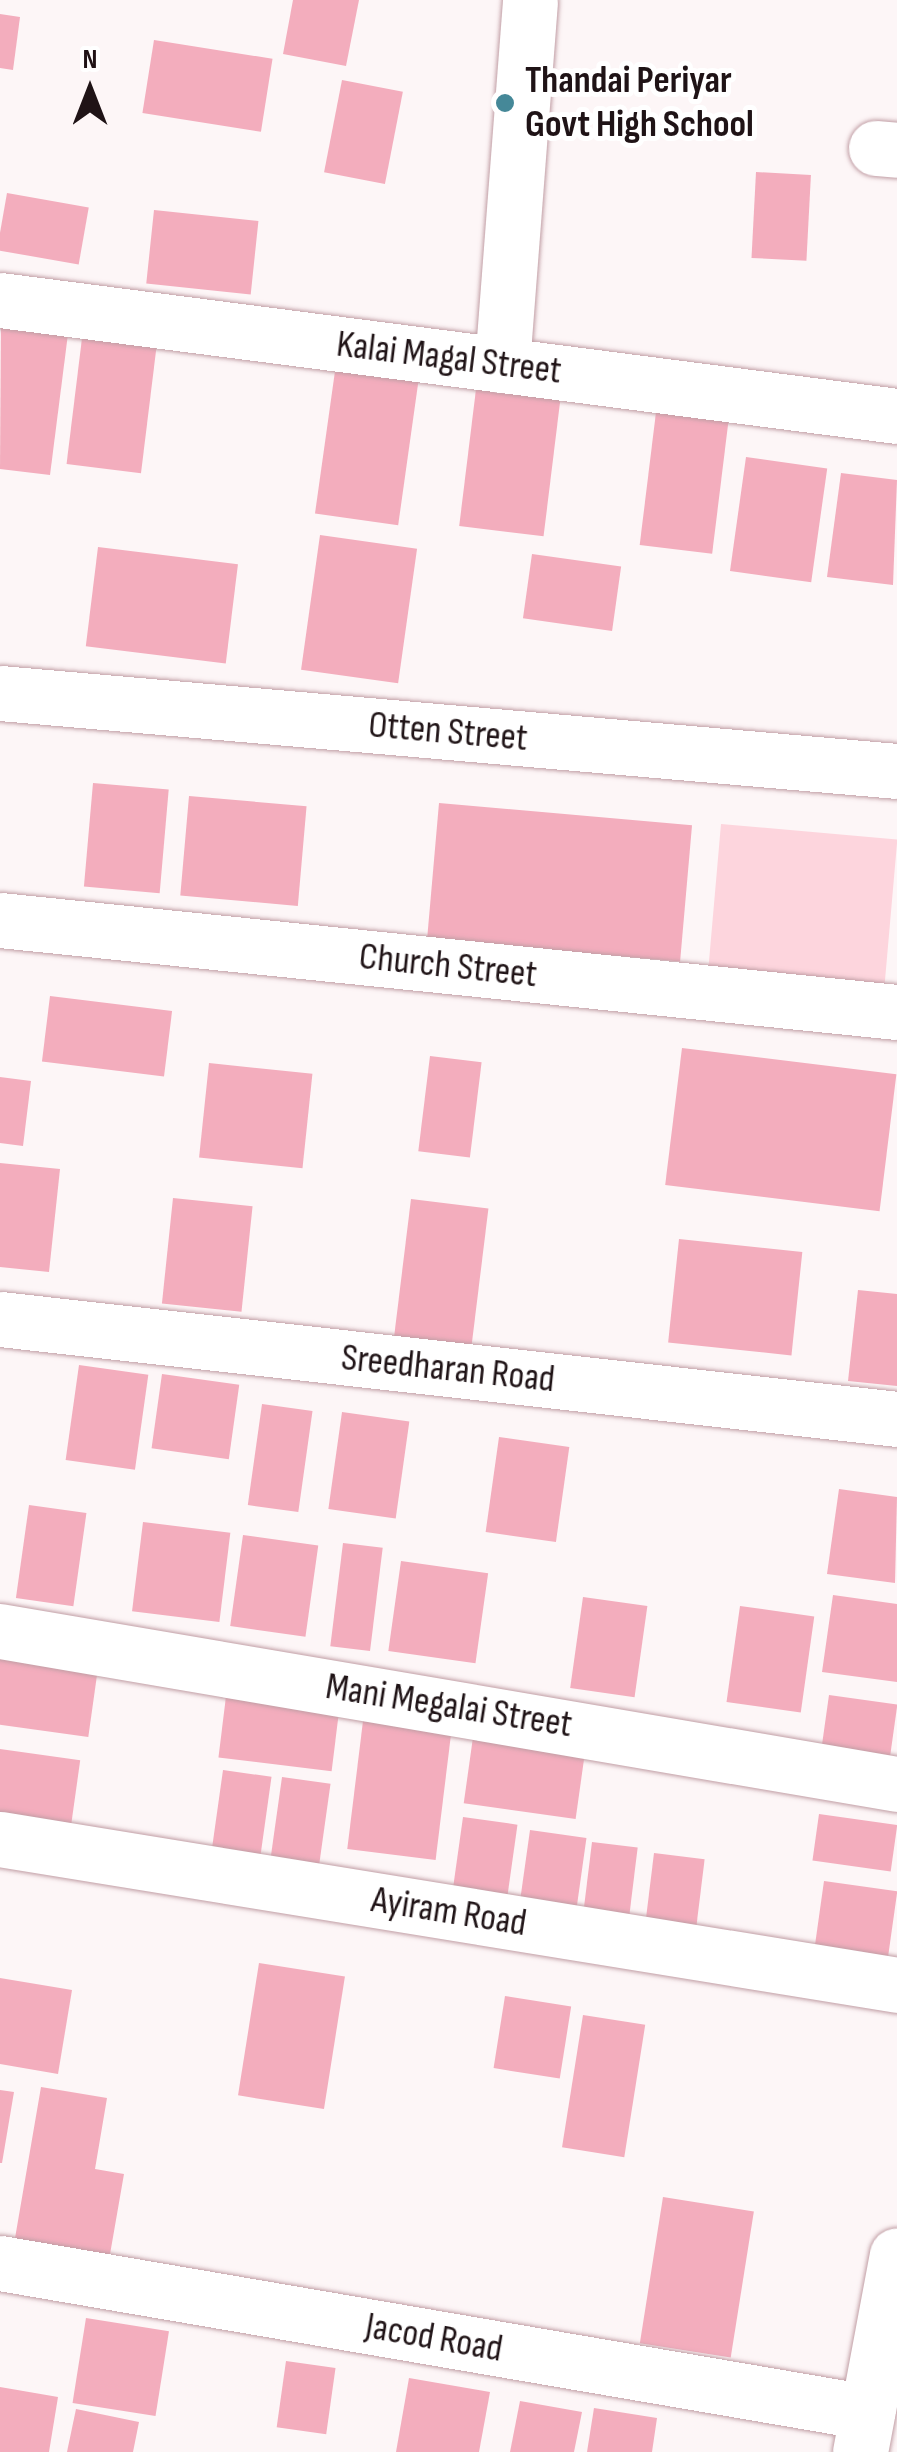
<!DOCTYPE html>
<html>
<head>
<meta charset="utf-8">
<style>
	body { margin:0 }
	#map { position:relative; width:897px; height:2452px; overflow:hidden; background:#fdf6f7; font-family:"Sofia Sans Condensed",sans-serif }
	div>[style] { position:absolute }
	.green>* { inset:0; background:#fdd5dd; transform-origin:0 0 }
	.building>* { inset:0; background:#f3adbd; transform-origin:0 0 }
	.roads { filter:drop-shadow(0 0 2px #c19ea5) drop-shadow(0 0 2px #c19ea5) }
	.minor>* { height:55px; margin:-27.5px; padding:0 27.5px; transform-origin:27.5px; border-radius:27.5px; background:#fff }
	.dots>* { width:28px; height:28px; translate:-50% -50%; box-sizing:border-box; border:5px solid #fff; border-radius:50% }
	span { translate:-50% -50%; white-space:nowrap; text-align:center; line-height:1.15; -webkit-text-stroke:10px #fff; paint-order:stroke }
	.poi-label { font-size:38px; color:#1f1316; font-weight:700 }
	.left { translate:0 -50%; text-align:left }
	.street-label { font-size:38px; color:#1f1316 }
	.north { position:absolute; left:40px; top:40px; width:100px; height:100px; -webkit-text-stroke:8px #fff; paint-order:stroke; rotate:0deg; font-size:28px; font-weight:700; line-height:40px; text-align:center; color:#1f1316 }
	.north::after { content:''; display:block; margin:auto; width:35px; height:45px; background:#1f1316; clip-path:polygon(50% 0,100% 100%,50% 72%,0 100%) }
</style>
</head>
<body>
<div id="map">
	<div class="green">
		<div style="left:721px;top:824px;width:177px;height:158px;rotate:5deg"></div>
	</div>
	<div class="building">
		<div style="clip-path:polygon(293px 0,359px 0,346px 66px,283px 54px)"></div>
		<div style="clip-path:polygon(0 14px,20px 17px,13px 70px,0 68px)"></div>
		<div style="left:154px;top:40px;width:120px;height:74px;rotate:9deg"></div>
		<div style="left:342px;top:80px;width:62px;height:94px;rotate:11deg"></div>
		<div style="left:756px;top:172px;width:55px;height:86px;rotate:3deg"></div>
		<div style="left:7px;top:193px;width:83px;height:58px;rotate:10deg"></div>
		<div style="left:154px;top:210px;width:105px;height:74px;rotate:6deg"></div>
		<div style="clip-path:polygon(1px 317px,69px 326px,50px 475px,0 469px)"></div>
		<div style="left:83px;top:330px;width:75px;height:135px;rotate:7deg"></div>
		<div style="left:336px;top:364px;width:84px;height:151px;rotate:8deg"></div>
		<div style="left:477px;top:381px;width:85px;height:146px;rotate:7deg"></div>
		<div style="left:657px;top:404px;width:73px;height:142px;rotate:7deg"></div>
		<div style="left:746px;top:457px;width:82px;height:115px;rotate:8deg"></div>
		<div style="clip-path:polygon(841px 473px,897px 480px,893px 585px,827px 577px)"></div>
		<div style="left:320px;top:535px;width:98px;height:136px;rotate:8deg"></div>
		<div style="left:98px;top:547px;width:141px;height:100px;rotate:7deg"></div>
		<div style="left:532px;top:554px;width:90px;height:65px;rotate:8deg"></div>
		<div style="left:93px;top:783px;width:76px;height:104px;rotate:5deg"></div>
		<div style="left:189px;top:796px;width:118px;height:100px;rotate:5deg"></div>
		<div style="left:439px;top:803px;width:254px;height:137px;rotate:5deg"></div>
		<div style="left:50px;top:996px;width:123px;height:66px;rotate:7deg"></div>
		<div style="left:682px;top:1048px;width:216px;height:138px;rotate:7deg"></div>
		<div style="left:430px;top:1056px;width:52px;height:96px;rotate:7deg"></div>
		<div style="left:209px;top:1063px;width:104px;height:95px;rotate:6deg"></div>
		<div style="clip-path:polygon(0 1077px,31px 1081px,23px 1146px,0 1143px)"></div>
		<div style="clip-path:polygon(0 1163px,60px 1169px,49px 1272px,0 1267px)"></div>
		<div style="left:173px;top:1198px;width:80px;height:106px;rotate:6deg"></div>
		<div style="left:411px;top:1199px;width:78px;height:138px;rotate:7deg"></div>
		<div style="left:679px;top:1239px;width:124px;height:104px;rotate:6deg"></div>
		<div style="clip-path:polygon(858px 1290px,897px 1294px,897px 1386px,848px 1381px)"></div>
		<div style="left:79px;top:1365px;width:70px;height:96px;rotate:8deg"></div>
		<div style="left:162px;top:1374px;width:78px;height:75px;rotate:8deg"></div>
		<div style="left:262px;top:1404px;width:51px;height:102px;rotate:8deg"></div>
		<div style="left:342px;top:1412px;width:68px;height:98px;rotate:8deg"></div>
		<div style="left:499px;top:1437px;width:71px;height:96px;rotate:8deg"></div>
		<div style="clip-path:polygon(839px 1489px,897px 1497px,895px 1583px,827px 1574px)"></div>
		<div style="left:29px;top:1505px;width:58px;height:94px;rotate:8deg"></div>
		<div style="left:143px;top:1522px;width:88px;height:90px;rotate:7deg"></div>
		<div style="left:243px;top:1535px;width:76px;height:92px;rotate:8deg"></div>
		<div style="left:343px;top:1543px;width:40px;height:104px;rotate:7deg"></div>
		<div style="left:401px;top:1561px;width:88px;height:91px;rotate:8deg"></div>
		<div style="clip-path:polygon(833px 1595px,897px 1604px,897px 1682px,822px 1672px)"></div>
		<div style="left:583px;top:1597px;width:65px;height:92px;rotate:8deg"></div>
		<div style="left:740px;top:1606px;width:75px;height:97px;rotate:8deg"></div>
		<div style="left:0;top:1654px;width:99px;height:70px;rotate:8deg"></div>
		<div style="left:227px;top:1688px;width:114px;height:70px;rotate:7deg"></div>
		<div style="left:829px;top:1695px;width:69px;height:68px;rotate:8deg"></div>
		<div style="left:363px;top:1721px;width:89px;height:129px;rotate:7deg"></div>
		<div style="left:475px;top:1723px;width:113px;height:81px;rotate:8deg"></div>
		<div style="left:0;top:1749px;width:81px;height:64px;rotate:8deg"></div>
		<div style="left:223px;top:1770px;width:49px;height:89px;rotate:8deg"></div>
		<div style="left:282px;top:1777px;width:49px;height:87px;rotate:8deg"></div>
		<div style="left:819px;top:1814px;width:79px;height:47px;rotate:8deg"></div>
		<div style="left:463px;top:1817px;width:55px;height:85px;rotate:8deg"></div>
		<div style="left:530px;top:1830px;width:57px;height:80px;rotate:8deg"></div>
		<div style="left:592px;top:1842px;width:46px;height:70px;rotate:7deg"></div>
		<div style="left:654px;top:1853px;width:51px;height:77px;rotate:7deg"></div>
		<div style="left:824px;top:1881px;width:74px;height:74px;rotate:8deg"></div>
		<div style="left:259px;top:1963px;width:87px;height:134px;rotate:9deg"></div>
		<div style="clip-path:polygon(0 1978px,72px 1990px,58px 2074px,0 2064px)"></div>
		<div style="left:505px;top:1996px;width:67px;height:73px;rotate:9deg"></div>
		<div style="left:583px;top:2015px;width:63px;height:134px;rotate:9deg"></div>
		<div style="clip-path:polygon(41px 2087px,107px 2098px,95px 2169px,124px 2174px,109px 2260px,14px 2244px)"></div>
		<div style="clip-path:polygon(0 2090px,14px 2092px,2px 2163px,0 2163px)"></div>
		<div style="left:663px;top:2197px;width:92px;height:148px;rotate:9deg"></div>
		<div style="left:86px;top:2318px;width:84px;height:86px;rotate:9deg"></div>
		<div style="left:286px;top:2361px;width:50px;height:67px;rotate:8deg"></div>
		<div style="clip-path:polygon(409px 2378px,490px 2392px,479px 2452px,396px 2452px)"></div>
		<div style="clip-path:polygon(0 2387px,58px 2397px,49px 2452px,0 2452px)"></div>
		<div style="clip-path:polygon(520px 2401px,582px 2412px,574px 2452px,510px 2452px)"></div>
		<div style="clip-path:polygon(594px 2408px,657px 2418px,652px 2452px,587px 2452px)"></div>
		<div style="clip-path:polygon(76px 2409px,139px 2422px,133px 2452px,67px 2452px)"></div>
	</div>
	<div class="roads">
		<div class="minor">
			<div style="left:876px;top:148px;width:21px;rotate:5deg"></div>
			<div style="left:0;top:300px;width:904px;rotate:7.37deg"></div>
			<div style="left:502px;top:365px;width:364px;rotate:-85.6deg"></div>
			<div style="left:0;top:693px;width:900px;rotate:4.97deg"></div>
			<div style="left:0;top:920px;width:902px;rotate:5.86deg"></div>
			<div style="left:0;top:1319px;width:903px;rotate:6.36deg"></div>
			<div style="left:0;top:1631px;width:910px;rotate:9.68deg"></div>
			<div style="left:0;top:1839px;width:909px;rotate:9.24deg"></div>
			<div style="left:0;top:2263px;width:880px;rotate:9.75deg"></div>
			<div style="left:860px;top:2452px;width:200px;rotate:-79.4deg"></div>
		</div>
	</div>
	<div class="dots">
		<div style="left:505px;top:103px;background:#458898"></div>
	</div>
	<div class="poi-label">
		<span class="left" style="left:525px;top:103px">Thandai Periyar<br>Govt High School</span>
	</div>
	<div class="street-label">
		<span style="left:449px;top:358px;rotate:7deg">Kalai Magal Street</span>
		<span style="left:448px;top:732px;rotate:5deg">Otten Street</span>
		<span style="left:448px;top:966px;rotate:6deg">Church Street</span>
		<span style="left:448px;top:1369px;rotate:6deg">Sreedharan Road</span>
		<span style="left:449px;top:1706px;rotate:9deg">Mani Megalai Street</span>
		<span style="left:449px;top:1912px;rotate:9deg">Ayiram Road</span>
		<span style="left:434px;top:2338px;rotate:10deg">Jacod Road</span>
	</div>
	<div class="north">N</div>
</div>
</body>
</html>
